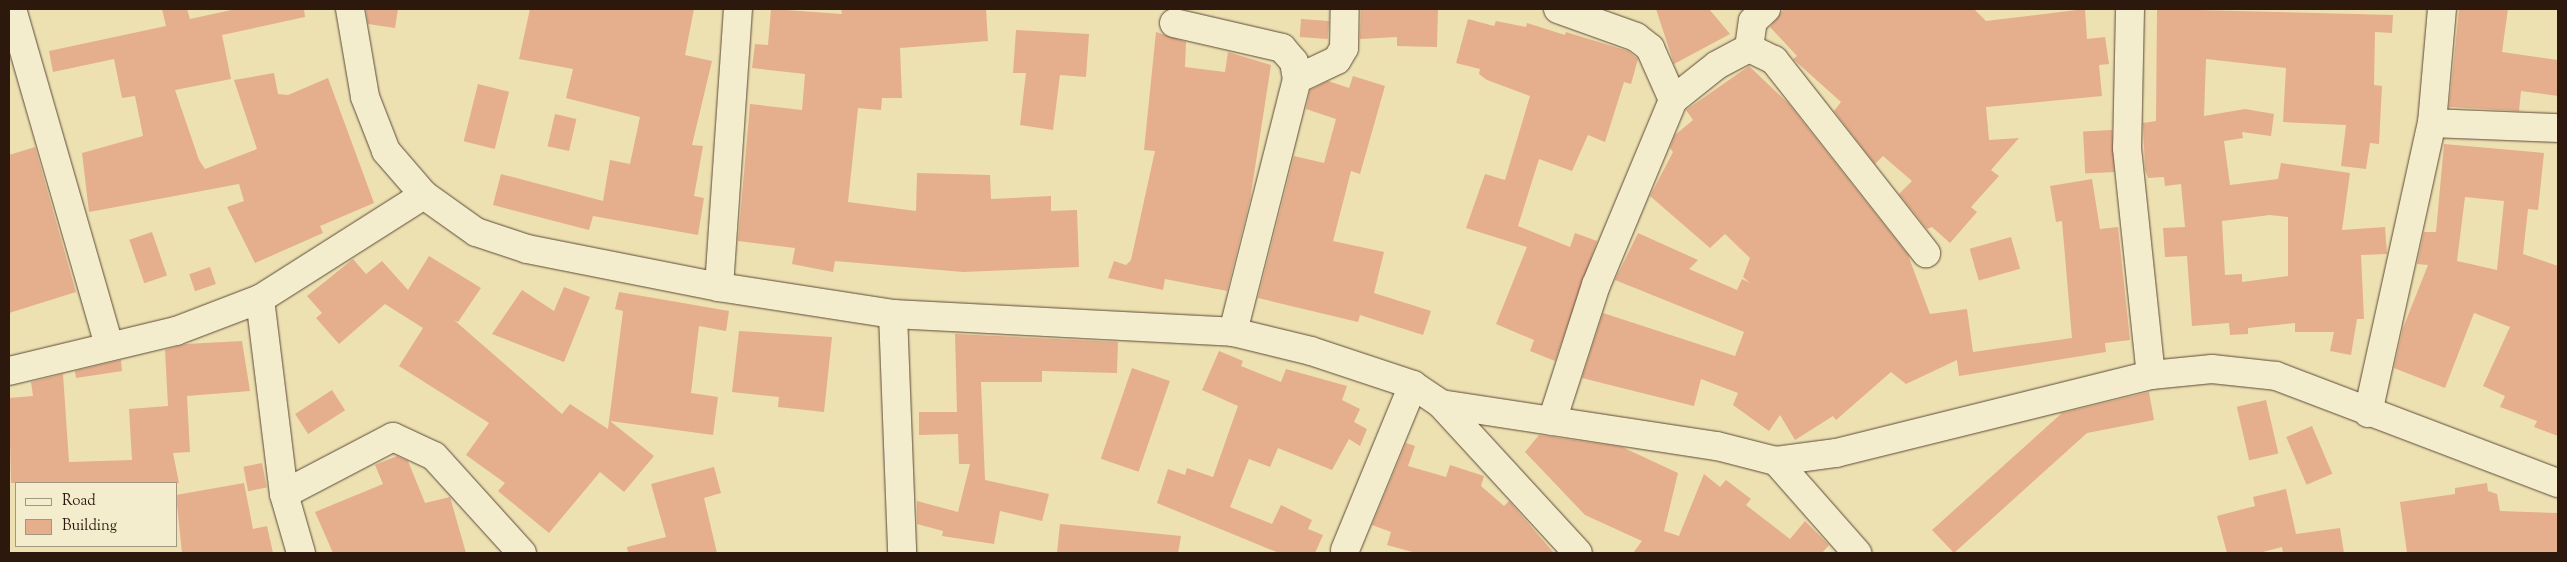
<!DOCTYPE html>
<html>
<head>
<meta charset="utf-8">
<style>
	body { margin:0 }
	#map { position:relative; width:2567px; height:562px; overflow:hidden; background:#ede1b2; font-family:"Sorts Mill Goudy",serif }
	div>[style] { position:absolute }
	.building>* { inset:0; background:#e5ae8c; transform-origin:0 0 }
	.roads { filter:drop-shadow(0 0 1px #5d4a37) drop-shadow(0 0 1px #5d4a37) }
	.minor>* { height:28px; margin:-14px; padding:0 14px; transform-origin:14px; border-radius:14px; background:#f3eccd }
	span { translate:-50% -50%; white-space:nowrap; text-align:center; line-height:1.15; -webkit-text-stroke:5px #f3eccd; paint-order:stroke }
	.frame { position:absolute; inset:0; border:10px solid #2d180e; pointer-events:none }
	.legend { position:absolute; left:15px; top:482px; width:162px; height:65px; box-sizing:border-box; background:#f3eccd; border:1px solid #a49781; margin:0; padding:6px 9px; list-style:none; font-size:15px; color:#2d180e }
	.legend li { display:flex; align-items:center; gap:10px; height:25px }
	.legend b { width:25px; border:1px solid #a49781 }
</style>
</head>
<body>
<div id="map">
	<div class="building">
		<div style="clip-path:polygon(162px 9px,187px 9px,190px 19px,236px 9px,304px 9px,305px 17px,222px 35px,231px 79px,175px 90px,199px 160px,205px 169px,257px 149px,234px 80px,274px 73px,278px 94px,288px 95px,328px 78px,374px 203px,320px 226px,323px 233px,255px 263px,227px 207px,244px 201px,239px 184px,89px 212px,82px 153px,143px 136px,135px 96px,122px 98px,114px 59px,53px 72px,49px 51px,166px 26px)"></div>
		<div style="clip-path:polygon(366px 9px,398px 9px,395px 28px,368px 24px)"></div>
		<div style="clip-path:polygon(530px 9px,694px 9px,685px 55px,712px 61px,692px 145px,703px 146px,694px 196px,704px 198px,698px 235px,593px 216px,589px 230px,493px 205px,501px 174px,603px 201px,610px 160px,630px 164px,640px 117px,566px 98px,573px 69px,519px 59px)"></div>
		<div style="clip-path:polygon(771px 9px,842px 14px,841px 9px,986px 9px,988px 41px,900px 48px,902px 98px,882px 98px,881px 110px,858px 108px,848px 202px,916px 211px,917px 173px,990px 175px,991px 199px,1051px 196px,1051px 211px,1077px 210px,1079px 267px,963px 272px,835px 261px,833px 272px,792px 264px,795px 248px,738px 241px,750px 104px,802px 110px,805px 74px,752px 68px,755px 44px,768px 45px)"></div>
		<div style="clip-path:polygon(1361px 9px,1438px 9px,1437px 47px,1397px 46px,1397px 37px,1360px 39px)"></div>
		<div style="clip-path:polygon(1656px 9px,1709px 9px,1730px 34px,1674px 64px)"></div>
		<div style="clip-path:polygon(1784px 9px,1974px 9px,1986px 21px,2085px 9px,2087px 39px,2105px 37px,2109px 64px,2099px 65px,2102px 96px,1986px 107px,1989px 140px,2019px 138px,1991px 170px,1999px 176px,1971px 207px,1977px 212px,1950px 243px,1932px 227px,1927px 229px,1899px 194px,1912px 181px,1883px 156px,1875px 164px,1834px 111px,1841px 102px,1793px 59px,1797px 56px,1770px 27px)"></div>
		<div style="clip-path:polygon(evenodd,2157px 9px,2393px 15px,2392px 33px,2375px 32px,2374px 85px,2382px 86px,2379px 144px,2370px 143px,2366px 169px,2341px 166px,2346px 125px,2283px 122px,2286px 68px,2206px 59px,2204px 116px,2245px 109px,2274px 114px,2271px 136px,2242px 132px,2243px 138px,2224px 141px,2230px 185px,2278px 179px,2281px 163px,2350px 173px,2342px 230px,2385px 227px,2387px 254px,2361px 255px,2364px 319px,2357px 319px,2351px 355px,2330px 351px,2334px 332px,2295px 332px,2295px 323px,2248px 328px,2248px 334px,2230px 335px,2229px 323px,2192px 326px,2187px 256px,2165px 257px,2163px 228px,2185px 227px,2181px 184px,2165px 186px,2164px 177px,2148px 178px,2145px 169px,2143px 123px,2156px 121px,2157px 9px,2270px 215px,2288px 217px,2288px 276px,2242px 282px,2242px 274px,2225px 275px,2222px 221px,2270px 215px)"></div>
		<div style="clip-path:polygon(2459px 9px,2508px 9px,2502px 52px,2558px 60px,2558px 96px,2521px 91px,2519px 111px,2449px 107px)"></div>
		<div style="left:1301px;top:19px;width:28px;height:18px;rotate:4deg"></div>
		<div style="clip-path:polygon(1468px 19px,1494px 26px,1496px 21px,1526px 27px,1527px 23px,1565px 35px,1566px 32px,1628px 51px,1638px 59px,1631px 84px,1624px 82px,1605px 142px,1588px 135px,1572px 171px,1539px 159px,1518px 226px,1570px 247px,1575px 233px,1597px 241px,1555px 361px,1530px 351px,1534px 340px,1496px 324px,1527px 247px,1466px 228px,1485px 174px,1505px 180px,1530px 96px,1487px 80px,1479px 74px,1480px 69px,1456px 63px)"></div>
		<div style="clip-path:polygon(1016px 30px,1089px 34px,1086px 77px,1060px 75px,1053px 130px,1020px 125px,1026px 73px,1013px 73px)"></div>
		<div style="clip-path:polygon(1156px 32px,1186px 42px,1185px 67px,1225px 72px,1228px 52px,1271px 65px,1250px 200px,1227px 291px,1165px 279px,1163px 290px,1108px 278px,1114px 261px,1126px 265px,1131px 260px,1155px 151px,1144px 150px)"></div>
		<div style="clip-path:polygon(1749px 66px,1788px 103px,1908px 255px,1930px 314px,1967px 309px,1973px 352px,2072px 338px,2062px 221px,2056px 222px,2050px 186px,2092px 179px,2100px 229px,2118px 227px,2130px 340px,2105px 343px,2106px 352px,1959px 376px,1957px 360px,1906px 384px,1891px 372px,1836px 420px,1833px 416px,1795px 440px,1780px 415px,1769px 431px,1733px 405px,1738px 393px,1701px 379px,1694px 406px,1582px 378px,1603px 313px,1735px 356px,1744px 332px,1615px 280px,1638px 233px,1698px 260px,1689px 269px,1737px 290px,1742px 279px,1750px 283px,1743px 277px,1750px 258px,1725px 234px,1710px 248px,1650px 196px,1673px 152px,1670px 148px,1675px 135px,1693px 120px,1686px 110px)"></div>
		<div style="clip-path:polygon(1353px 76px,1385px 86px,1360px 174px,1351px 171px,1333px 241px,1384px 252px,1374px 293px,1431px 311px,1423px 335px,1360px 315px,1358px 322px,1258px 298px,1294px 156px,1324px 163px,1336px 119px,1306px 109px,1310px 90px,1328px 81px,1349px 88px)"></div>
		<div style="left:478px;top:84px;width:32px;height:59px;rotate:14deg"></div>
		<div style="left:555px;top:114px;width:22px;height:33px;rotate:13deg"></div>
		<div style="left:2112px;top:130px;width:42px;height:29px;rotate:87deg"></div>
		<div style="clip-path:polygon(evenodd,2444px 144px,2544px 153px,2538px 210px,2528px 209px,2523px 254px,2558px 266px,2558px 436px,2534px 427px,2537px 421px,2500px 407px,2505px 396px,2483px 386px,2510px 327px,2474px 313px,2445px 388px,2394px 368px,2403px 328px,2428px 265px,2417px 264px,2424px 232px,2436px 232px,2444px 144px,2465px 197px,2504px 201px,2497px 270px,2457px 261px,2465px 197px)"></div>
		<div style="clip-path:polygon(35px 147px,76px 292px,9px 313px,9px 155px)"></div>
		<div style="left:152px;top:232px;width:46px;height:24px;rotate:71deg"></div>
		<div style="left:2011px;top:237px;width:33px;height:43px;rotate:74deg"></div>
		<div style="clip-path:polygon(429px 256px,481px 288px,458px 322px,454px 320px,562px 414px,570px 404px,608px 429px,623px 311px,615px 309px,619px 292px,729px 311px,726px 331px,699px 326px,691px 393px,718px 397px,713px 435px,610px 421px,654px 456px,624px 492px,600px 472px,549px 533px,498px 491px,505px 483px,466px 455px,489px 423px,399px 366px,423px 328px,385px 304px,339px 344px,316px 318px,322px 313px,307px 296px,353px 259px,366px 274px,382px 261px,408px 290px)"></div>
		<div style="left:210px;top:267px;width:18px;height:22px;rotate:71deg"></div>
		<div style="clip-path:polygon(564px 287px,590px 297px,564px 362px,492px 334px,522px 290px,554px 311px)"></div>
		<div style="clip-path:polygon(739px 331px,832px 337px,824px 412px,778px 407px,779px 397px,732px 392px)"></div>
		<div style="clip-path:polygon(955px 334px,1118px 342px,1117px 373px,1042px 371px,1042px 382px,981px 382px,985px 480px,1049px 494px,1042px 521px,1000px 511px,994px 544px,942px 536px,943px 531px,917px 524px,917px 501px,958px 512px,970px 464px,959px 464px,958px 434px,919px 435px,919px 412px,957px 412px)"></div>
		<div style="clip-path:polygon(242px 341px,250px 391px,187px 396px,190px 452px,173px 453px,179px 483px,11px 483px,9px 398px,33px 396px,31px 382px,63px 374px,69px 462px,132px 460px,129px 409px,168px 406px,165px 350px,186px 344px)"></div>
		<div style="clip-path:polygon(1219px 351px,1243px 361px,1241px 366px,1281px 382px,1286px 369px,1347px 386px,1342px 400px,1360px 409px,1354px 422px,1367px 429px,1360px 446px,1349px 439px,1332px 470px,1278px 448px,1270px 467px,1249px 459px,1230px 507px,1272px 524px,1281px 505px,1312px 520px,1308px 529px,1323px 535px,1315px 553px,1279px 553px,1157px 503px,1168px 469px,1185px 475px,1187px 468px,1213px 477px,1238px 406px,1202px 390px)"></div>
		<div style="clip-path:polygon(121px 360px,122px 371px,76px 378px,75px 371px)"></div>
		<div style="left:1132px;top:368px;width:40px;height:96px;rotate:19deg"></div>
		<div style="left:332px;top:390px;width:24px;height:44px;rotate:57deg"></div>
		<div style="clip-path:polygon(2149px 392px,2154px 420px,2087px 433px,1954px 553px,1932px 530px,2062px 413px)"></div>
		<div style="left:2266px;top:400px;width:55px;height:30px;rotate:77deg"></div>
		<div style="left:2312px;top:426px;width:52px;height:28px;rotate:67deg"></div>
		<div style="clip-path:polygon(1539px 435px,1622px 447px,1678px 473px,1664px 531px,1679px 536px,1704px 474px,1720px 487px,1726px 480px,1751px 499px,1746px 505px,1790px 539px,1805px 521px,1829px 545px,1822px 553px,1633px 553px,1642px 541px,1585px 515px,1525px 452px)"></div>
		<div style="clip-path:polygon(1406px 443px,1415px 446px,1408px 466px,1446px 477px,1450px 465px,1484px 476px,1481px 486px,1504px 506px,1509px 501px,1554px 553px,1416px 553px,1387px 545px,1391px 532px,1372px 525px)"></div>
		<div style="clip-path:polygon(397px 456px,408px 461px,425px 503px,450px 497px,466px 553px,333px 553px,315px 512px,383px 484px,375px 465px)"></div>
		<div style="left:262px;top:463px;width:25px;height:19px;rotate:79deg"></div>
		<div style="clip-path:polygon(714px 467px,721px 493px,704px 498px,717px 553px,628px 553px,627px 547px,666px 537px,651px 484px)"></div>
		<div style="clip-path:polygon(244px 483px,253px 529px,267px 526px,273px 553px,182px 553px,176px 495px)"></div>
		<div style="clip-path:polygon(2487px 483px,2488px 491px,2497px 494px,2500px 511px,2558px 513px,2558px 553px,2407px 553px,2400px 502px,2455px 494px,2455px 488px)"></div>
		<div style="clip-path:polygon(2286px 489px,2296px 534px,2340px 528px,2344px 553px,2283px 553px,2282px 547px,2259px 553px,2227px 553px,2217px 516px,2255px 506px,2253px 497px)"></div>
		<div style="clip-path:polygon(1060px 524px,1181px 536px,1178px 553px,1057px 553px)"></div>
	</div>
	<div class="roads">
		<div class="minor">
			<div style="left:12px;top:9px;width:349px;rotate:73.9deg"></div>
			<div style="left:350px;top:9px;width:89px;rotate:80.3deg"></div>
			<div style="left:365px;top:97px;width:58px;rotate:68.7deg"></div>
			<div style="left:386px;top:151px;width:58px;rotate:49.2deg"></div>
			<div style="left:424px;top:195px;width:64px;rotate:35.4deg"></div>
			<div style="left:476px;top:232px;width:54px;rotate:18.4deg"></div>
			<div style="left:527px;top:249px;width:196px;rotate:11.2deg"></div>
			<div style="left:719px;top:287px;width:176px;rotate:8.8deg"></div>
			<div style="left:893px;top:314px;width:340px;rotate:3deg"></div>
			<div style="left:1233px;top:332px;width:80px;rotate:13.7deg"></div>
			<div style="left:1311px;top:351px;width:108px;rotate:18.4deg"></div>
			<div style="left:1413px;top:385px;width:34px;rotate:34deg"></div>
			<div style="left:1441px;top:404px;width:202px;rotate:47.4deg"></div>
			<div style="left:1558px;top:9px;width:83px;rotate:19.7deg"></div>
			<div style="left:1636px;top:37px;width:18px;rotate:38deg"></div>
			<div style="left:1650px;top:48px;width:57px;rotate:66.1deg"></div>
			<div style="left:2130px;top:9px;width:139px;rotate:91.2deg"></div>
			<div style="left:2127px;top:148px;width:228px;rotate:84deg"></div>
			<div style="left:1174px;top:23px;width:111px;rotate:13deg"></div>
			<div style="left:1282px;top:48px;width:18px;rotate:49deg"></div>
			<div style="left:1294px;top:62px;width:17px;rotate:80deg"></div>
			<div style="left:1297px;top:79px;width:261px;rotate:104.2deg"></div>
			<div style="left:1749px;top:48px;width:27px;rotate:-82deg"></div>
			<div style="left:1753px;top:21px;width:18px;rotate:-43deg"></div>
			<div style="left:1297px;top:79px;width:44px;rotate:-25.4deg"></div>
			<div style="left:1337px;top:60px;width:14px;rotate:-60deg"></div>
			<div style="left:1344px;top:48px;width:39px;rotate:-89deg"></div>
			<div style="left:2432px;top:123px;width:126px;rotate:2.3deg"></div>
			<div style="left:719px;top:287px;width:279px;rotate:-86.1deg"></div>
			<div style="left:260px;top:299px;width:196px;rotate:83deg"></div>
			<div style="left:284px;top:494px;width:61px;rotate:73.9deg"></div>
			<div style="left:893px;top:314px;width:239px;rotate:87.8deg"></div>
			<div style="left:9px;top:371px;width:172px;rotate:-13.5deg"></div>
			<div style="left:176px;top:331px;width:90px;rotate:-20.9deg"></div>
			<div style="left:260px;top:299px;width:194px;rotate:-32.4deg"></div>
			<div style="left:1441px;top:404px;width:279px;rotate:8.7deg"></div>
			<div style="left:1717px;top:446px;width:61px;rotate:14.3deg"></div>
			<div style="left:1776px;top:461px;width:61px;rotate:-7.6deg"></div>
			<div style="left:1836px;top:453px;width:325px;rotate:-13.9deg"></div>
			<div style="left:2151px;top:375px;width:61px;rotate:-5.6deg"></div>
			<div style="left:2212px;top:369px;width:64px;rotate:6.2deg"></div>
			<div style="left:2276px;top:376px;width:302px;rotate:20.8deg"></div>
			<div style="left:2368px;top:413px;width:297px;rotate:-77.6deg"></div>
			<div style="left:2432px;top:123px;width:114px;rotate:-85deg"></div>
			<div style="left:1552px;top:421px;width:143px;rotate:-72.1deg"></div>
			<div style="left:1596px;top:285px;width:200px;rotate:-67.4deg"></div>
			<div style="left:1673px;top:100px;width:56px;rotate:-38.5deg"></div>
			<div style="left:1717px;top:65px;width:36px;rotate:-28deg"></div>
			<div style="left:1749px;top:48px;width:28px;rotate:26deg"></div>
			<div style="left:1774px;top:60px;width:246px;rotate:51.8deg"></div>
			<div style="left:1776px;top:461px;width:123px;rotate:48.6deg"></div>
			<div style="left:284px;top:494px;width:123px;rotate:-27.6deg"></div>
			<div style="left:393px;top:437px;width:45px;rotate:24.9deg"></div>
			<div style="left:434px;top:456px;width:131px;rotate:47.8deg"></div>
			<div style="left:1345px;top:550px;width:178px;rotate:-67.6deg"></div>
		</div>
	</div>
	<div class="frame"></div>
	<ul class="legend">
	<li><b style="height:6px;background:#f3eccd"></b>Road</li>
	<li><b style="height:14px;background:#e5ae8c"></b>Building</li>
	</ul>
</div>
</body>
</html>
